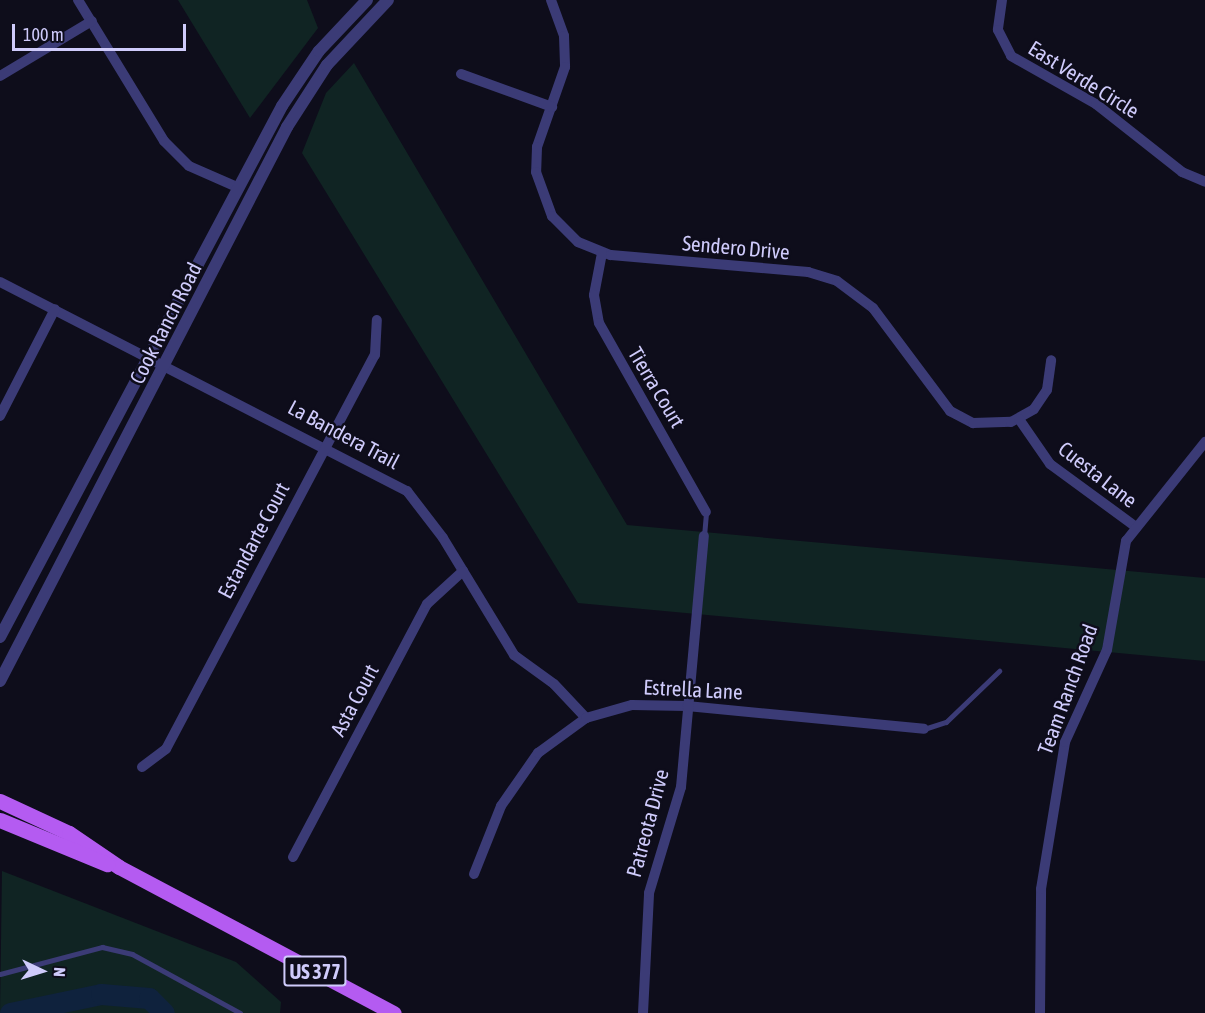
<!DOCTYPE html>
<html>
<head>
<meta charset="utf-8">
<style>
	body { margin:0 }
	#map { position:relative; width:1205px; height:1013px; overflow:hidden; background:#0e0d1b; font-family:"Asap Condensed",sans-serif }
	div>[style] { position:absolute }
	.green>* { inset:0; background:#102423 }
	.river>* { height:21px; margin:-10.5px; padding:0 10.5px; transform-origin:10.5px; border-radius:10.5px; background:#0f223d }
	.service>* { height:5px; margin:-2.5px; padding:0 2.5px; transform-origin:2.5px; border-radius:2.5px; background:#3b3b76 }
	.minor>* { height:10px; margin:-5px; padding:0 5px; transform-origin:5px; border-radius:5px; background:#3b3b76 }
	.tertiary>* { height:12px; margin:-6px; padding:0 6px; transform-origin:6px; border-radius:6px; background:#3b3b76 }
	.primary>* { height:15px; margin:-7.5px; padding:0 7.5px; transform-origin:7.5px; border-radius:7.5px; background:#b45bf1 }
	span { translate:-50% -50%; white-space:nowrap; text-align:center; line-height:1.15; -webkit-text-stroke:5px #0e0d1b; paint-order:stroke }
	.shield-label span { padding:2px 4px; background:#0e0d1b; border:2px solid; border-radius:4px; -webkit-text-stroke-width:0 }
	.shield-label { font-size:20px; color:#cfcbfb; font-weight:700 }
	.street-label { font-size:21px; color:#cfcbfb }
	.north { position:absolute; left:12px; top:941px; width:60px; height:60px; -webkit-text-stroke:4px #0e0d1b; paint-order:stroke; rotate:94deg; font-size:16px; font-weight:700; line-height:24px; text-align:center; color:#cfcbfb }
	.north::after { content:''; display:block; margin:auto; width:21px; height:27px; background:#cfcbfb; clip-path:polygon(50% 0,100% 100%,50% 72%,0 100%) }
	.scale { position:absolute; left:12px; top:24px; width:174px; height:27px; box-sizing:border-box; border:3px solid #cfcbfb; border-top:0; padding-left:8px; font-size:18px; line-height:21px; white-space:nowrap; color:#cfcbfb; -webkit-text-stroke:4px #0e0d1b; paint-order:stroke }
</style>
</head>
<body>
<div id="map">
	<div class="green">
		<div style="clip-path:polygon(178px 0,307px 0,318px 28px,250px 118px)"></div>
		<div style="clip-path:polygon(354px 63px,627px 525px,1205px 578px,1205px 661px,578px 603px,302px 153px,326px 93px)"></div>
		<div style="clip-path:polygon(2px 871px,236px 962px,281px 1002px,280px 1013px,0 1013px)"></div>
	</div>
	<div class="river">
		<div style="left:10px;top:1013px;width:93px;rotate:-11.8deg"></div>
		<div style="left:101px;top:994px;width:48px;rotate:4.8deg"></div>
		<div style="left:149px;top:998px;width:21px;rotate:45deg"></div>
	</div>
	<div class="service">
		<div style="left:704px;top:536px;width:24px;rotate:-85deg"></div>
		<div style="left:924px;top:729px;width:23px;rotate:-18deg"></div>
		<div style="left:946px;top:722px;width:74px;rotate:-43.9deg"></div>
		<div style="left:0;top:974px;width:106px;rotate:-14.8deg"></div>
		<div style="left:102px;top:947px;width:31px;rotate:13deg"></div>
		<div style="left:132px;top:954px;width:123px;rotate:28.6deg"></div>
	</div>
	<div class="minor">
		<div style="left:78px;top:0;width:165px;rotate:58.6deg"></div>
		<div style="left:164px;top:141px;width:35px;rotate:45deg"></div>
		<div style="left:189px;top:166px;width:52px;rotate:23.6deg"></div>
		<div style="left:551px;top:0;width:38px;rotate:70deg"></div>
		<div style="left:564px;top:36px;width:31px;rotate:88deg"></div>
		<div style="left:565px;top:67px;width:85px;rotate:109.3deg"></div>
		<div style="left:537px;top:147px;width:25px;rotate:92deg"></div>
		<div style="left:536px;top:172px;width:47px;rotate:70deg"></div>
		<div style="left:552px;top:216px;width:37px;rotate:45deg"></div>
		<div style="left:578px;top:242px;width:35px;rotate:22deg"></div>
		<div style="left:611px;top:255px;width:198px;rotate:4.9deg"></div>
		<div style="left:808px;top:272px;width:30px;rotate:17deg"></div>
		<div style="left:837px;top:281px;width:45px;rotate:36.9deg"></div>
		<div style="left:873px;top:308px;width:129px;rotate:53.2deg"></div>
		<div style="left:950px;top:411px;width:26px;rotate:28deg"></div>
		<div style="left:973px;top:423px;width:38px;rotate:-2deg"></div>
		<div style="left:1011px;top:422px;width:26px;rotate:-29deg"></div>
		<div style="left:1034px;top:409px;width:23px;rotate:-56deg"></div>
		<div style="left:1047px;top:390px;width:30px;rotate:-82deg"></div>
		<div style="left:1002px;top:0;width:30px;rotate:98deg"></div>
		<div style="left:998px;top:30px;width:29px;rotate:63deg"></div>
		<div style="left:1011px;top:56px;width:98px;rotate:29.5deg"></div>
		<div style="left:1096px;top:104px;width:110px;rotate:38.3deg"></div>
		<div style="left:1182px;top:172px;width:25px;rotate:23deg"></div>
		<div style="left:461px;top:74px;width:97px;rotate:19.9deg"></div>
		<div style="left:0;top:76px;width:107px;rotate:-30.9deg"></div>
		<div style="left:602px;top:253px;width:43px;rotate:100.8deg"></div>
		<div style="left:594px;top:295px;width:28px;rotate:80deg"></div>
		<div style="left:599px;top:323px;width:217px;rotate:60.5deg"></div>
		<div style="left:0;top:282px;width:458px;rotate:27.2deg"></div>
		<div style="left:407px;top:491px;width:59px;rotate:52.5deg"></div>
		<div style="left:443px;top:538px;width:137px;rotate:58.7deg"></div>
		<div style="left:514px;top:655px;width:49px;rotate:35.9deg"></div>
		<div style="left:554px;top:684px;width:47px;rotate:46.7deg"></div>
		<div style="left:0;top:416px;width:120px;rotate:-62.8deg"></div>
		<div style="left:1019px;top:419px;width:55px;rotate:55.4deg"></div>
		<div style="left:1050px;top:464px;width:107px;rotate:36.2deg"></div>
		<div style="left:142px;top:767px;width:30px;rotate:-37deg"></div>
		<div style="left:166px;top:749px;width:446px;rotate:-62.1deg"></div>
		<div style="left:375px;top:355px;width:35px;rotate:-87deg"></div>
		<div style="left:293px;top:857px;width:286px;rotate:-62.1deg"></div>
		<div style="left:427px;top:604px;width:49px;rotate:-42.5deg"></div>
		<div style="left:474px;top:874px;width:73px;rotate:-68.3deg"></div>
		<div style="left:501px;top:806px;width:65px;rotate:-55.1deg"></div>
		<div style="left:538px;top:753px;width:59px;rotate:-36.1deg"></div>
		<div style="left:586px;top:718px;width:48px;rotate:-15.8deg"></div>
		<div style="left:632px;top:705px;width:55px;rotate:1deg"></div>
		<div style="left:687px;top:706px;width:238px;rotate:5.5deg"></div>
		<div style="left:643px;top:1013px;width:120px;rotate:-87.1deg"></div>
		<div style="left:649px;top:893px;width:111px;rotate:-73.2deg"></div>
		<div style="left:681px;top:787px;width:252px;rotate:-84.8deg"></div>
		<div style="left:1040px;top:1013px;width:124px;rotate:-89.5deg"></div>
		<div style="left:1041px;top:889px;width:149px;rotate:-80.7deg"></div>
		<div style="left:1065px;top:742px;width:101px;rotate:-65.5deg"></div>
		<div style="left:1107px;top:650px;width:111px;rotate:-80.1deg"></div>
		<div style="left:1126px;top:541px;width:127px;rotate:-51.4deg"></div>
	</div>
	<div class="tertiary">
		<div style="left:0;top:637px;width:601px;rotate:-62.03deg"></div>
		<div style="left:282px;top:106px;width:66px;rotate:-56.1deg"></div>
		<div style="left:319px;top:51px;width:70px;rotate:-46.7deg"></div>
		<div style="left:0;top:681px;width:624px;rotate:-62.61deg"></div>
		<div style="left:287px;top:127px;width:74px;rotate:-57.2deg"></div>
		<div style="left:327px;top:65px;width:89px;rotate:-46.8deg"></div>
	</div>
	<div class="primary">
		<div style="left:0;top:801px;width:76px;rotate:24.9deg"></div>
		<div style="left:69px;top:833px;width:60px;rotate:34.2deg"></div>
		<div style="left:119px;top:867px;width:311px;rotate:28deg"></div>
		<div style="left:0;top:820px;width:116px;rotate:22.4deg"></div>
	</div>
	<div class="shield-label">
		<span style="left:315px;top:971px">US 377</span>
	</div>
	<div class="street-label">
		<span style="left:1084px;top:79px;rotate:32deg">East Verde Circle</span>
		<span style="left:736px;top:247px;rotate:5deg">Sendero Drive</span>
		<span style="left:165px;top:323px;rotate:-63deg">Cook Ranch Road</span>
		<span style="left:657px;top:387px;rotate:59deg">Tierra Court</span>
		<span style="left:344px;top:434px;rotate:28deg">La Bandera Trail</span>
		<span style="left:1098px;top:474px;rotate:38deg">Cuesta Lane</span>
		<span style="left:253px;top:540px;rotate:-62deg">Estandarte Court</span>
		<span style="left:693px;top:689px;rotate:3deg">Estrella Lane</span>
		<span style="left:1067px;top:689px;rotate:-70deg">Team Ranch Road</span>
		<span style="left:354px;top:700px;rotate:-62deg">Asta Court</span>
		<span style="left:647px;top:823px;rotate:-75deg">Patreota Drive</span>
	</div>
	<div class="north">N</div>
	<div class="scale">100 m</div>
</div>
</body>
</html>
